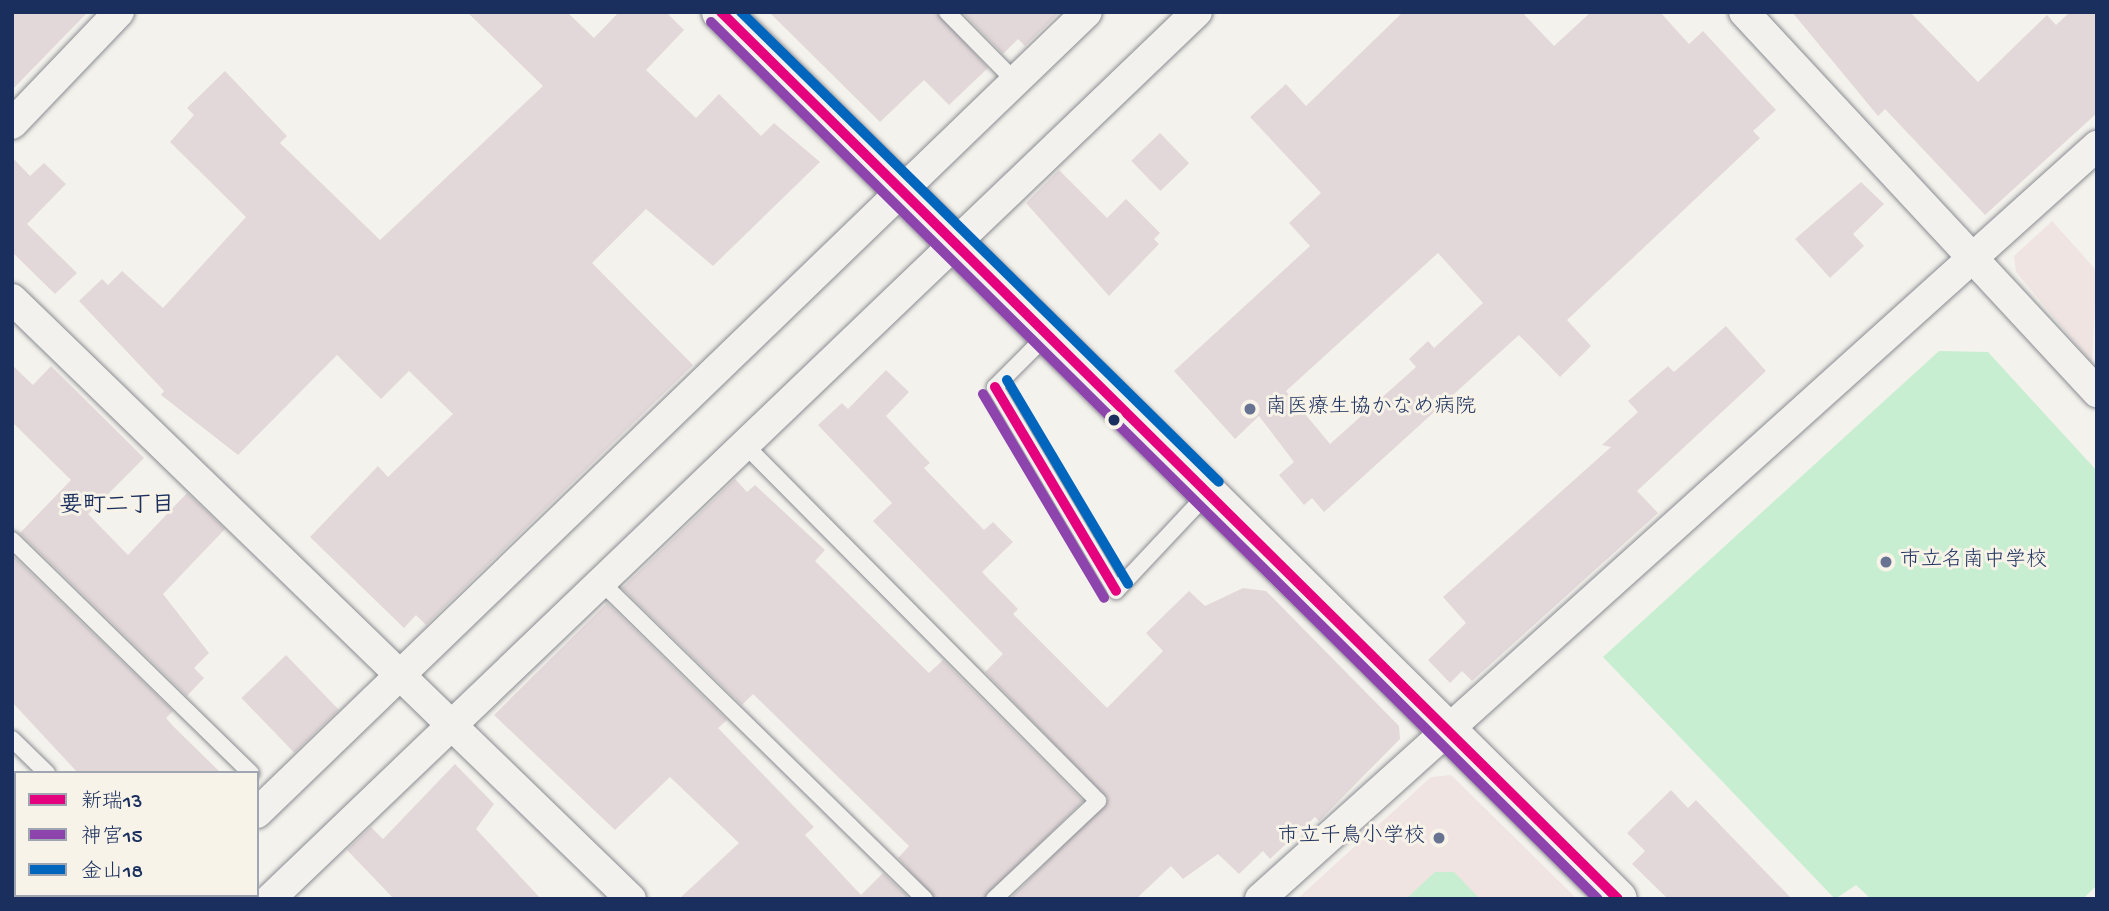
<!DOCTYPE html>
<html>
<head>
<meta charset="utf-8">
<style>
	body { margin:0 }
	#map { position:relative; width:2109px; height:911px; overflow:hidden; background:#f4f2ec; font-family:"Gochi Hand","Klee One",sans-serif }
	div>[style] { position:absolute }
	.built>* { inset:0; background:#efe4e1 }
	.green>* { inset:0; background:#c7eed1 }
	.building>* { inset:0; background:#e3d8d9; transform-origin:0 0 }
	.roads { filter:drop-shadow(0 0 2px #898c92) drop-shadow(0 0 2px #898c92) }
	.lane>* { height:16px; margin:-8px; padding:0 8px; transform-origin:8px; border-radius:8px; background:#f2f1ed }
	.street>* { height:30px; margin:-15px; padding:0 15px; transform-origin:15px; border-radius:15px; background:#f2f1ed }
	.secondary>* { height:38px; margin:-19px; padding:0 19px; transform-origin:19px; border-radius:19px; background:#f2f1ed }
	.bus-1>* { height:10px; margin:-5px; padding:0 5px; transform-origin:5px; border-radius:5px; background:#e5007d }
	.bus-2>* { height:10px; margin:-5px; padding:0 5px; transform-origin:5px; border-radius:5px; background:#8e44ad }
	.bus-3>* { height:10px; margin:-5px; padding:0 5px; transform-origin:5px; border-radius:5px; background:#0065bd }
	.dots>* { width:19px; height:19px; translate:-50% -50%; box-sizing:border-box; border:4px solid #f7f3e8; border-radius:50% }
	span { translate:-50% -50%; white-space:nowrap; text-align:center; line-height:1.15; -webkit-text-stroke:6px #f7f3e8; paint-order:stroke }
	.poi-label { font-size:21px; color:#1b2f5e }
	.left { translate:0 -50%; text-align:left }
	.right { translate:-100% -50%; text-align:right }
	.neighbourhood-label { font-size:23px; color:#1b2f5e; font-weight:700 }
	.frame { position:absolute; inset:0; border:14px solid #1b2f5e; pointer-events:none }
	.legend { position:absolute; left:14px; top:771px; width:245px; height:126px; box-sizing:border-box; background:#f7f3e8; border:2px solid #9fa5b1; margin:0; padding:9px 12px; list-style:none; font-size:21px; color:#1b2f5e }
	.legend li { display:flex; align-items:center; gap:14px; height:35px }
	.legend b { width:35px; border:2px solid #9fa5b1 }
</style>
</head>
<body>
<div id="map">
	<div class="built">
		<div style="clip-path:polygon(2052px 221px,2097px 271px,2092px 363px,2016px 272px,2014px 256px)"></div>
		<div style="clip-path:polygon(1451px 775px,1577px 899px,1297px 899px,1431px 777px)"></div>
	</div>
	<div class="green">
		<div style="clip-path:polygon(1939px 351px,1988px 352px,2097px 471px,2097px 885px,2083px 899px,1871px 899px,1856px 885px,1835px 899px,1603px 657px)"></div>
		<div style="clip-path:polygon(1435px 872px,1454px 872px,1480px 899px,1406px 899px)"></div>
	</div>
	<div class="building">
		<div style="clip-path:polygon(12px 12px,88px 12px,12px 90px)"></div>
		<div style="clip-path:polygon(467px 12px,567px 12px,594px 38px,619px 12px,666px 12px,684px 30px,646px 70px,696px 118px,719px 94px,761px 136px,774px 123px,820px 162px,713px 266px,646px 209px,592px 263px,693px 365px,426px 625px,416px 615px,404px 628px,310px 537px,378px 466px,388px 477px,453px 414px,409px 371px,381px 399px,337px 355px,238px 455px,161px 395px,164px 391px,79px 301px,102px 279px,108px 285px,122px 271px,163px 308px,246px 217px,170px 142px,194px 115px,187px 108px,225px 71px,287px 136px,280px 143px,380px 240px,543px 86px)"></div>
		<div style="clip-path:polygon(769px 12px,937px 12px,988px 68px,949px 105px,924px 80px,880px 122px)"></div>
		<div style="clip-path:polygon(962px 12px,1060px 12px,1025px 46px,1018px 39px,1003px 54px)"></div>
		<div style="clip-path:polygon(evenodd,1403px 12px,1522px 12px,1554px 46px,1591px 12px,1660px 12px,1689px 44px,1703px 31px,1776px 110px,1753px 131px,1760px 138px,1567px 320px,1591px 346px,1560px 377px,1519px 335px,1324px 512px,1312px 498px,1304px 505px,1279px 475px,1294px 462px,1259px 416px,1235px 439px,1174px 371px,1310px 246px,1289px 223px,1321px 193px,1250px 117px,1286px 84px,1306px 106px,1403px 12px,1438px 253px,1483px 303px,1434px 348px,1428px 341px,1409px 359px,1416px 367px,1330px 444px,1286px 391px,1438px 253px)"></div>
		<div style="clip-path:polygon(1792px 12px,1910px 12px,1978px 82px,2047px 15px,2056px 25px,2070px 12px,2097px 12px,2097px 113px,1985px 215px,1885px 109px,1878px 116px)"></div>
		<div style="left:1160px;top:133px;width:42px;height:40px;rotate:46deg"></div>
		<div style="clip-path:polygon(12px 157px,30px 176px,44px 163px,66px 184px,27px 224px,77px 273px,55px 294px,12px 252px)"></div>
		<div style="clip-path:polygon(1059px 170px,1107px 218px,1126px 199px,1160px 233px,1154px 239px,1159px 244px,1109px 296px,1026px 203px)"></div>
		<div style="clip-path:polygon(1861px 182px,1884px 204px,1853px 234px,1864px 246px,1830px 278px,1795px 239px)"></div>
		<div style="clip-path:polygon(1726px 326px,1766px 371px,1637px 491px,1658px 513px,1472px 681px,1462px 671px,1450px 683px,1428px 660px,1466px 623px,1443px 597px,1611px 447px,1602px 445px,1638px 412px,1628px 401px,1668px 366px,1674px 372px)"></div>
		<div style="clip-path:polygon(12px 365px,33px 385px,51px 366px,144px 458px,88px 514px,128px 555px,187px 493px,225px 529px,163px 594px,209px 653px,194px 668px,204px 678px,187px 696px,20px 533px,71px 480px,12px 422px)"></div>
		<div style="clip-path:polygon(886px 370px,909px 392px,886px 416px,930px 463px,924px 468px,984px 530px,993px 522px,1013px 542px,982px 572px,1018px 609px,1013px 614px,1107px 708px,1163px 651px,1146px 633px,1189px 591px,1205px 606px,1243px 588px,1266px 591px,1399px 726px,1400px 739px,1319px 821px,1315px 817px,1270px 859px,1263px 851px,1239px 874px,1218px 854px,1183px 879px,1171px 866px,1136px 899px,1010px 899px,1108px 799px,985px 672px,1003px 654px,873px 521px,892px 503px,818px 425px,842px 403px,848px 409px)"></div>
		<div style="clip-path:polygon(735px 479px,747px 492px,755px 485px,825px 550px,815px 561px,929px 673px,943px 660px,1083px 801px,984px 899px,935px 899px,898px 858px,909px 846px,753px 694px,742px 705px,622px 588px)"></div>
		<div style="clip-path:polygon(12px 555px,173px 711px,166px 718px,173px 726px,221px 773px,78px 773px,12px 702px)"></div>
		<div style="clip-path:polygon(607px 603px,727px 720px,718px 728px,814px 827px,805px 835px,861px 895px,883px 873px,910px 899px,679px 899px,739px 843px,670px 777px,615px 830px,494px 715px)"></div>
		<div style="left:286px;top:655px;width:76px;height:62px;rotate:46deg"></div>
		<div style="clip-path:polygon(455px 764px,494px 804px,476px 829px,541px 899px,394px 899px,347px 850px,371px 827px,383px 839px)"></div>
		<div style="clip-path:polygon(1671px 790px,1688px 808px,1696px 800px,1792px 899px,1668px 899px,1632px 864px,1645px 851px,1627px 833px)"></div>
	</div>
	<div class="roads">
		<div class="lane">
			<div style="left:947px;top:12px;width:97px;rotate:45.4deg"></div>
			<div style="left:1047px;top:335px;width:74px;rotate:135deg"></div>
			<div style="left:995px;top:387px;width:237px;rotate:59.3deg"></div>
			<div style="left:1116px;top:591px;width:136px;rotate:-46.8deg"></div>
			<div style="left:743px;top:443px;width:504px;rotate:45.24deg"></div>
			<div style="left:1098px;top:801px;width:143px;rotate:136.7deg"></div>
			<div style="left:12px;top:540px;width:334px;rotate:44.3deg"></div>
			<div style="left:599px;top:580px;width:456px;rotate:44.4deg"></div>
			<div style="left:12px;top:739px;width:49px;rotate:44.2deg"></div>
		</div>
		<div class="street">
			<div style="left:1744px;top:12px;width:519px;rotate:47.11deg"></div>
			<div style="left:12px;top:124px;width:155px;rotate:-46.3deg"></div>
			<div style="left:12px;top:299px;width:862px;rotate:44.11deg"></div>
			<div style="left:257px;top:813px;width:1153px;rotate:-43.98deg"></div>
			<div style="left:167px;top:899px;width:5px;rotate:-53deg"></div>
			<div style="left:270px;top:899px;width:1283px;rotate:-43.74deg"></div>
			<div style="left:1260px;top:899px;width:1126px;rotate:-41.98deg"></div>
		</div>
		<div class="secondary">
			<div style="left:721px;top:12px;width:1261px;rotate:44.68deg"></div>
		</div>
	</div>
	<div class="bus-1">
		<div style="left:721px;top:12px;width:1261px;rotate:44.68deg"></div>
		<div style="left:995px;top:387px;width:237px;rotate:59.3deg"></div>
	</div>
	<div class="bus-2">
		<div style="left:711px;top:22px;width:1247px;rotate:44.68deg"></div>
		<div style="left:983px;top:394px;width:237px;rotate:59.3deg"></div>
	</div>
	<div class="bus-3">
		<div style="left:741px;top:12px;width:670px;rotate:44.52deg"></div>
		<div style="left:1007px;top:380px;width:237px;rotate:59.3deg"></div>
	</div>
	<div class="dots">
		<div style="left:1250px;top:409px;background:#677390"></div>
		<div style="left:1114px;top:420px;background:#1b2f5e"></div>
		<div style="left:1886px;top:562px;background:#677390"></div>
		<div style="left:1439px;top:838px;background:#677390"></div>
	</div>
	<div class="poi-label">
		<span class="left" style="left:1266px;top:409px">南医療生協かなめ病院</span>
		<span class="left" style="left:1900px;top:562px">市立名南中学校</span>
		<span class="right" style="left:1425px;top:838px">市立千鳥小学校</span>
	</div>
	<div class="neighbourhood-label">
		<span style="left:117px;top:507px">要町二丁目</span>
	</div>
	<div class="frame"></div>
	<ul class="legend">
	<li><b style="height:9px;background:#e5007d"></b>新瑞13</li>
	<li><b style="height:9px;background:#8e44ad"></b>神宮15</li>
	<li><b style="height:9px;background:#0065bd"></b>金山18</li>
	</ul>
</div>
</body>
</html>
